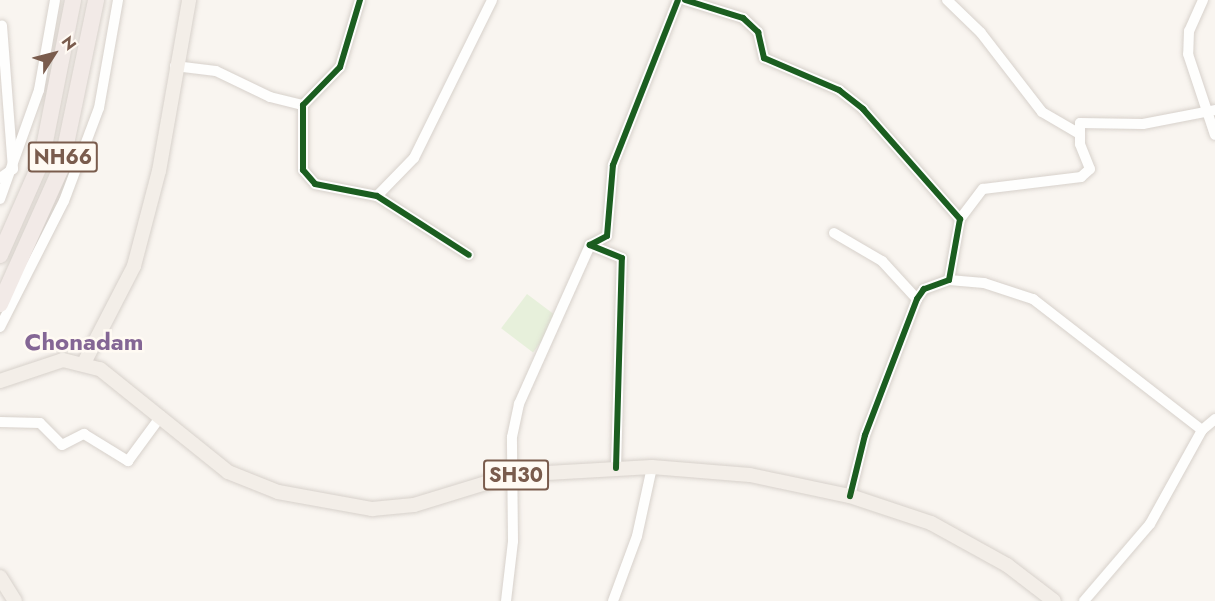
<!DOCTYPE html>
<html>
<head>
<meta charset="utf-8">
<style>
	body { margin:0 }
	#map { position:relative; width:1215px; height:601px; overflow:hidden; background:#f9f5f0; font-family:Jost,sans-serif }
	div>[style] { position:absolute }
	.green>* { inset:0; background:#e7f0db; transform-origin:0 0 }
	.roads { filter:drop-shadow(0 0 2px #d7d1cb) drop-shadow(0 0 2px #d7d1cb) }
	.minor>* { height:10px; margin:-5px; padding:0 5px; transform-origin:5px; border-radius:5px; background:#fefefd }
	.major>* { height:14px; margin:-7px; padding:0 7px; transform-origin:7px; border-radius:7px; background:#f3eee8 }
	.highway>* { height:16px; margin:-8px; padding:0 8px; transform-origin:8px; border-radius:8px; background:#f2eae7 }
	.cycleway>* { height:6px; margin:-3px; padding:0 3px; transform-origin:3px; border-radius:3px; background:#1b5e20 }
	span { translate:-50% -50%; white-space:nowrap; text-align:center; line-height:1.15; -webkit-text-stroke:5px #fffaf3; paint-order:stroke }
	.shield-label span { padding:2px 4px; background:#fffaf3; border:2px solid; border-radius:4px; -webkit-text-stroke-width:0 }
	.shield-label { font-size:20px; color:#7a5c4d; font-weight:700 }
	.quarter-label { font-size:24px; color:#846695; font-weight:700 }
	.north { position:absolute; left:24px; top:24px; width:60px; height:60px; -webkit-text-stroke:4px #fffaf3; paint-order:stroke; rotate:54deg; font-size:16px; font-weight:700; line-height:24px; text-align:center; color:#7a5c4d }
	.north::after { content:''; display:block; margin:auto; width:21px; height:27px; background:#7a5c4d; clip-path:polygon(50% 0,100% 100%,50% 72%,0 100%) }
</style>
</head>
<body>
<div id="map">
	<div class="green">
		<div style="left:527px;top:294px;width:40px;height:43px;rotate:37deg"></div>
	</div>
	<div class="roads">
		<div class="minor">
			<div style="left:360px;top:0;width:70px;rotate:106.6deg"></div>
			<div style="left:340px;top:67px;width:53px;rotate:134.2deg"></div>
			<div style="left:303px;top:105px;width:65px;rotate:90deg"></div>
			<div style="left:303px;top:170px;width:18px;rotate:49deg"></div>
			<div style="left:315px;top:184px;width:63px;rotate:11deg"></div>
			<div style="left:377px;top:196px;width:109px;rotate:32.7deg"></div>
			<div style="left:685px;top:0;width:61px;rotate:17.2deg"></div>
			<div style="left:743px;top:18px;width:21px;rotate:43deg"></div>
			<div style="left:758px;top:32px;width:27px;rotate:77deg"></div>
			<div style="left:764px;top:58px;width:82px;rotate:23.1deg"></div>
			<div style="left:839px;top:90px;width:31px;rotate:38deg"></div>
			<div style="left:863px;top:109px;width:147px;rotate:48.6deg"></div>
			<div style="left:960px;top:219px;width:62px;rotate:100.2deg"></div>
			<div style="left:949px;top:280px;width:27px;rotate:160deg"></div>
			<div style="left:924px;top:289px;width:12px;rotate:125deg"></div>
			<div style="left:917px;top:299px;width:146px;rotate:110.9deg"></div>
			<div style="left:865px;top:435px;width:63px;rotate:103.8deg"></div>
			<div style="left:947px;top:0;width:47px;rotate:44.1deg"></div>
			<div style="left:981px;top:33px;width:100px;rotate:52.3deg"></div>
			<div style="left:1042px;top:112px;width:42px;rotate:30.3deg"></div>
			<div style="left:1203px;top:0;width:34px;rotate:114deg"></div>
			<div style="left:1189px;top:31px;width:23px;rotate:92deg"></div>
			<div style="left:1188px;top:54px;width:85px;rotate:71.6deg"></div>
			<div style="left:175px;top:66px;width:41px;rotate:7deg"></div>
			<div style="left:216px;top:71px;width:60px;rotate:25.7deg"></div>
			<div style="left:270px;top:97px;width:34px;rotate:14deg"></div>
			<div style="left:0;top:178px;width:16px;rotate:-35deg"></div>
			<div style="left:13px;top:169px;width:144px;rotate:-94.4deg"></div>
			<div style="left:377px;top:196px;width:53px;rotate:-45.8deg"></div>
			<div style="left:414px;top:158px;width:176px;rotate:-63.7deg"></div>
			<div style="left:0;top:199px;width:116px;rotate:-70.3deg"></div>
			<div style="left:39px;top:90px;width:91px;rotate:-79.9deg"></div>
			<div style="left:960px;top:219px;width:38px;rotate:-53deg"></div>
			<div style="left:983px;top:189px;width:99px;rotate:-7deg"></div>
			<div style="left:1081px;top:177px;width:12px;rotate:-42deg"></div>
			<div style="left:1090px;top:169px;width:27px;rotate:-112deg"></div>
			<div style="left:1080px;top:144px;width:21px;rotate:-90deg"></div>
			<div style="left:1080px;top:123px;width:63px;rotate:0.9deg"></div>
			<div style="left:1143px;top:124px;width:73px;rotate:-11deg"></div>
			<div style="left:834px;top:233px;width:56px;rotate:30.3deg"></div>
			<div style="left:882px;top:261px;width:52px;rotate:47.4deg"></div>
			<div style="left:949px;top:280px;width:35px;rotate:5deg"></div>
			<div style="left:984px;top:283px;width:52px;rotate:18.1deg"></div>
			<div style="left:1033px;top:299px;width:214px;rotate:37.8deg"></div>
			<div style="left:0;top:327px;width:141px;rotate:-63.1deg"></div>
			<div style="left:64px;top:201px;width:99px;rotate:-69.4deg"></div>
			<div style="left:99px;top:108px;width:110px;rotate:-80deg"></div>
			<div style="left:0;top:422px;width:40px;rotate:1.4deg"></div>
			<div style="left:40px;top:423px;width:31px;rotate:45deg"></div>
			<div style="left:62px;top:445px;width:25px;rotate:-27deg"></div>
			<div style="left:84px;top:434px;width:52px;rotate:31.5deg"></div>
			<div style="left:128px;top:461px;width:56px;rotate:-53.7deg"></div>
			<div style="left:616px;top:468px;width:210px;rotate:-88.4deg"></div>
			<div style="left:622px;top:258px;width:35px;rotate:-158deg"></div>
			<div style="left:590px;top:245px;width:19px;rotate:-28deg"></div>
			<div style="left:607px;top:236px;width:71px;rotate:-85.2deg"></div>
			<div style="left:613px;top:165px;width:177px;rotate:-68.5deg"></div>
			<div style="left:506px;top:601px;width:60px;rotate:-83.3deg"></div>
			<div style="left:513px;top:541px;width:104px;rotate:-90.6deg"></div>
			<div style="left:512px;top:437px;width:34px;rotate:-78deg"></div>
			<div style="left:519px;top:404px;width:174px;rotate:-65.9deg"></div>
			<div style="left:613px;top:601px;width:69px;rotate:-69.7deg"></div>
			<div style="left:637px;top:536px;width:71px;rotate:-77.7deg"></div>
			<div style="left:1084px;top:601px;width:101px;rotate:-49.4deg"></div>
			<div style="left:1150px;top:524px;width:107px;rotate:-61deg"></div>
			<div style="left:1202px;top:430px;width:17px;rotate:-40deg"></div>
		</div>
		<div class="major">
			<div style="left:84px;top:363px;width:109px;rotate:-62.7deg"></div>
			<div style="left:134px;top:266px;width:98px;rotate:-75.3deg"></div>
			<div style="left:159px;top:171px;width:174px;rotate:-80deg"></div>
			<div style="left:0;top:381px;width:66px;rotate:-18.4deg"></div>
			<div style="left:63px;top:360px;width:38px;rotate:14deg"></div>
			<div style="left:100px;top:369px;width:164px;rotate:38.8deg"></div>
			<div style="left:228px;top:472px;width:54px;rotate:21.8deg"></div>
			<div style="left:278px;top:492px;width:96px;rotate:10.3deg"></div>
			<div style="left:372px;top:509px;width:42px;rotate:-5.4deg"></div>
			<div style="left:414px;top:505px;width:102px;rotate:-17deg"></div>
			<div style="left:512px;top:475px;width:140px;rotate:-3.3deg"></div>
			<div style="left:652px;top:467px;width:98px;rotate:4.7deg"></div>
			<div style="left:750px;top:475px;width:102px;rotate:11.9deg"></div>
			<div style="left:850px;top:496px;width:85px;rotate:18.4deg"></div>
			<div style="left:931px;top:523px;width:87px;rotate:28.9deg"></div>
			<div style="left:1007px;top:565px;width:59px;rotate:37.5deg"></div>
			<div style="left:0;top:577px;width:28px;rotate:58deg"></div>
		</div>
		<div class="highway">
			<div style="left:0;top:255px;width:102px;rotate:-66.2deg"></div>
			<div style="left:41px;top:162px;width:165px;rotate:-78.8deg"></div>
			<div style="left:0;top:304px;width:149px;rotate:-65.8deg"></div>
			<div style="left:61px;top:168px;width:172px;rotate:-78.2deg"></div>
		</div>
	</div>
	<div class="cycleway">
		<div style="left:360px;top:0;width:70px;rotate:106.6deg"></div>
		<div style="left:340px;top:67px;width:53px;rotate:134.2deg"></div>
		<div style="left:303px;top:105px;width:65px;rotate:90deg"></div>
		<div style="left:303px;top:170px;width:18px;rotate:49deg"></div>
		<div style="left:315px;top:184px;width:63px;rotate:11deg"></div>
		<div style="left:377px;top:196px;width:109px;rotate:32.7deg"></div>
		<div style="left:685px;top:0;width:61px;rotate:17.2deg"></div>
		<div style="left:743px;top:18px;width:21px;rotate:43deg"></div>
		<div style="left:758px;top:32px;width:27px;rotate:77deg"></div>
		<div style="left:764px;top:58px;width:82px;rotate:23.1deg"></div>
		<div style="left:839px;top:90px;width:31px;rotate:38deg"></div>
		<div style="left:863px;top:109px;width:147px;rotate:48.6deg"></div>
		<div style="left:960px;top:219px;width:62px;rotate:100.2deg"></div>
		<div style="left:949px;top:280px;width:27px;rotate:160deg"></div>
		<div style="left:924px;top:289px;width:12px;rotate:125deg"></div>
		<div style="left:917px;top:299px;width:146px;rotate:110.9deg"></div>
		<div style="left:865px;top:435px;width:63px;rotate:103.8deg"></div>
		<div style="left:616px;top:468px;width:210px;rotate:-88.4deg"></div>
		<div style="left:622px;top:258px;width:35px;rotate:-158deg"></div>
		<div style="left:590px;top:245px;width:19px;rotate:-28deg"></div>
		<div style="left:607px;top:236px;width:71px;rotate:-85.2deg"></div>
		<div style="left:613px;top:165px;width:177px;rotate:-68.5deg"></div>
	</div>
	<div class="shield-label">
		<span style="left:63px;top:157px">NH66</span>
		<span style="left:516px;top:475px">SH30</span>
	</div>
	<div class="quarter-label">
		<span style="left:84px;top:342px">Chonadam</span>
	</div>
	<div class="north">N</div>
</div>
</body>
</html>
